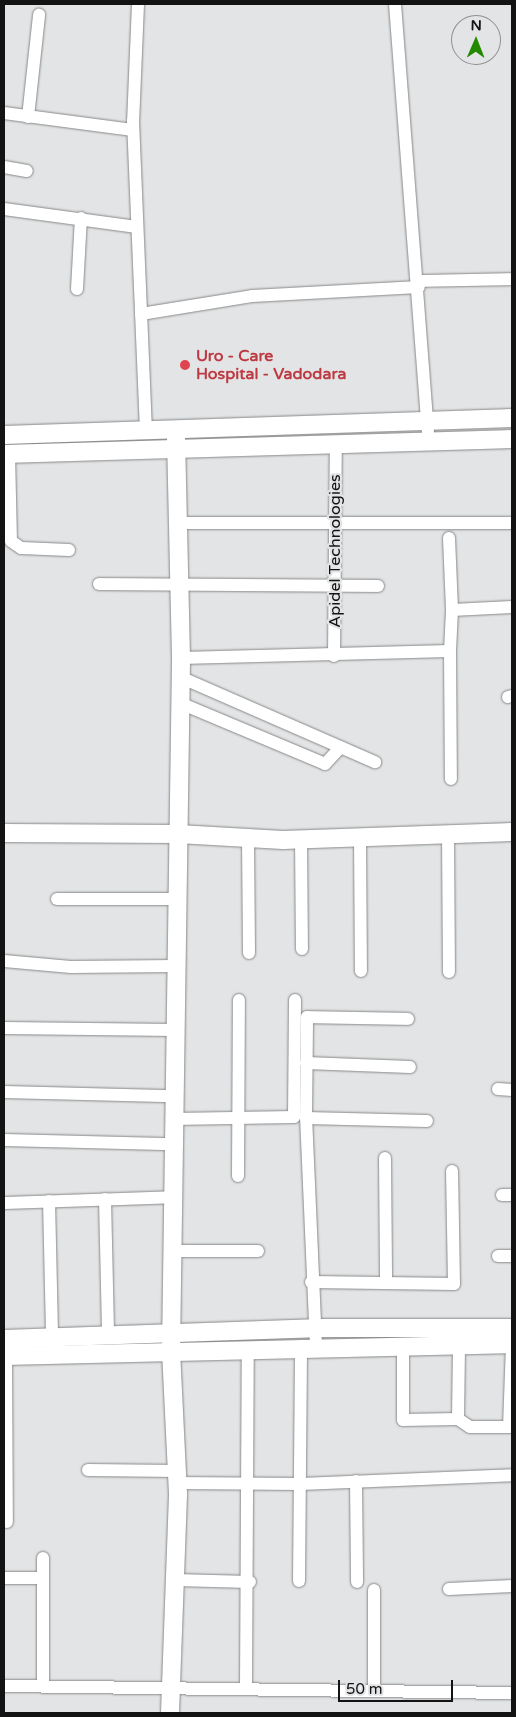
<!DOCTYPE html>
<html>
<head>
<meta charset="utf-8">
<style>
	body { margin:0 }
	#map { position:relative; width:516px; height:1717px; overflow:hidden; background:#e3e4e5; font-family:"Varela Round",sans-serif }
	div>[style] { position:absolute }
	.roads { filter:drop-shadow(0 0 1px #878889) drop-shadow(0 0 1px #878889) }
	.street>* { height:12px; margin:-6px; padding:0 6px; transform-origin:6px; border-radius:6px; background:#fff }
	.secondary>* { height:18px; margin:-9px; padding:0 9px; transform-origin:9px; border-radius:9px; background:#fff }
	.dots>* { width:14px; height:14px; translate:-50% -50%; box-sizing:border-box; border:2px solid #e3e4e5; border-radius:50% }
	span { translate:-50% -50%; white-space:nowrap; text-align:center; line-height:1.15; -webkit-text-stroke:4.5px #e3e4e5; paint-order:stroke }
	.health-label { font-size:16px; color:#be3a42; font-weight:700 }
	.left { translate:0 -50%; text-align:left }
	.street-label { font-size:16px; color:#131313 }
	.frame { position:absolute; inset:0; border:5px solid #131313; pointer-events:none }
	.north { position:absolute; left:451px; top:15px; width:50px; height:50px; box-sizing:border-box; background:#e3e4e5; border:1px solid #909091; border-radius:50%; rotate:1deg; font-size:14px; font-weight:700; line-height:20px; text-align:center; color:#131313 }
	.north::after { content:''; display:block; margin:auto; width:18px; height:22px; background:#238900; clip-path:polygon(50% 0,100% 100%,50% 72%,0 100%) }
	.scale { position:absolute; left:338px; top:1680px; width:115px; height:22px; box-sizing:border-box; border:2px solid #131313; border-top:0; padding-left:6px; font-size:15px; line-height:18px; white-space:nowrap; color:#131313; -webkit-text-stroke:4px #e3e4e5; paint-order:stroke }
</style>
</head>
<body>
<div id="map">
	<div class="roads">
		<div class="street">
			<div style="left:138px;top:4px;width:117px;rotate:92.4deg"></div>
			<div style="left:133px;top:121px;width:312px;rotate:87.6deg"></div>
			<div style="left:395px;top:4px;width:440px;rotate:85.6deg"></div>
			<div style="left:4px;top:113px;width:130px;rotate:7.5deg"></div>
			<div style="left:28px;top:117px;width:103px;rotate:-83.8deg"></div>
			<div style="left:4px;top:167px;width:23px;rotate:10deg"></div>
			<div style="left:4px;top:209px;width:134px;rotate:7.7deg"></div>
			<div style="left:418px;top:281px;width:94px;rotate:-1.2deg"></div>
			<div style="left:77px;top:289px;width:71px;rotate:-86.8deg"></div>
			<div style="left:141px;top:314px;width:112px;rotate:-9.2deg"></div>
			<div style="left:252px;top:296px;width:167px;rotate:-3.1deg"></div>
			<div style="left:9px;top:454px;width:87px;rotate:88.7deg"></div>
			<div style="left:11px;top:541px;width:12px;rotate:35deg"></div>
			<div style="left:21px;top:548px;width:48px;rotate:2.4deg"></div>
			<div style="left:178px;top:523px;width:334px"></div>
			<div style="left:449px;top:538px;width:72px;rotate:87.6deg"></div>
			<div style="left:99px;top:584px;width:279px;rotate:0.4deg"></div>
			<div style="left:450px;top:651px;width:128px;rotate:89.6deg"></div>
			<div style="left:334px;top:656px;width:211px;rotate:-89.5deg"></div>
			<div style="left:181px;top:658px;width:269px;rotate:-1.5deg"></div>
			<div style="left:450px;top:651px;width:41px;rotate:-87.2deg"></div>
			<div style="left:452px;top:610px;width:60px;rotate:-2.9deg"></div>
			<div style="left:180px;top:677px;width:213px;rotate:23.6deg"></div>
			<div style="left:508px;top:697px;width:4px;rotate:-14deg"></div>
			<div style="left:180px;top:703px;width:157px;rotate:22.8deg"></div>
			<div style="left:325px;top:764px;width:23px;rotate:-47deg"></div>
			<div style="left:448px;top:834px;width:138px;rotate:89.6deg"></div>
			<div style="left:360px;top:837px;width:134px;rotate:89.6deg"></div>
			<div style="left:248px;top:838px;width:115px;rotate:89.5deg"></div>
			<div style="left:301px;top:839px;width:110px;rotate:89.5deg"></div>
			<div style="left:57px;top:899px;width:119px"></div>
			<div style="left:4px;top:961px;width:67px;rotate:5.1deg"></div>
			<div style="left:71px;top:967px;width:104px;rotate:-0.6deg"></div>
			<div style="left:4px;top:1028px;width:170px;rotate:0.7deg"></div>
			<div style="left:306px;top:1063px;width:104px;rotate:2.2deg"></div>
			<div style="left:498px;top:1089px;width:14px;rotate:4deg"></div>
			<div style="left:4px;top:1092px;width:169px;rotate:1.4deg"></div>
			<div style="left:306px;top:1118px;width:121px;rotate:1.4deg"></div>
			<div style="left:173px;top:1119px;width:121px;rotate:-0.9deg"></div>
			<div style="left:294px;top:1117px;width:117px;rotate:-89.5deg"></div>
			<div style="left:4px;top:1140px;width:169px;rotate:1.4deg"></div>
			<div style="left:385px;top:1158px;width:125px;rotate:89.5deg"></div>
			<div style="left:238px;top:1176px;width:176px;rotate:-89.7deg"></div>
			<div style="left:502px;top:1195px;width:10px"></div>
			<div style="left:105px;top:1199px;width:137px;rotate:88.7deg"></div>
			<div style="left:49px;top:1201px;width:137px;rotate:88.7deg"></div>
			<div style="left:4px;top:1203px;width:169px;rotate:-2deg"></div>
			<div style="left:172px;top:1251px;width:86px"></div>
			<div style="left:498px;top:1256px;width:14px"></div>
			<div style="left:311px;top:1282px;width:143px;rotate:0.8deg"></div>
			<div style="left:454px;top:1284px;width:113px;rotate:-91deg"></div>
			<div style="left:403px;top:1344px;width:76px;rotate:90deg"></div>
			<div style="left:403px;top:1420px;width:55px;rotate:-1deg"></div>
			<div style="left:458px;top:1419px;width:14px;rotate:34deg"></div>
			<div style="left:470px;top:1427px;width:39px"></div>
			<div style="left:509px;top:1427px;width:83px;rotate:-87.9deg"></div>
			<div style="left:316px;top:1345px;width:227px;rotate:-92.5deg"></div>
			<div style="left:306px;top:1118px;width:101px;rotate:-89.4deg"></div>
			<div style="left:307px;top:1017px;width:101px;rotate:1.1deg"></div>
			<div style="left:6px;top:1356px;width:166px;rotate:89.7deg"></div>
			<div style="left:458px;top:1419px;width:75px;rotate:-89.2deg"></div>
			<div style="left:88px;top:1470px;width:89px;rotate:0.6deg"></div>
			<div style="left:356px;top:1481px;width:101px;rotate:89.4deg"></div>
			<div style="left:176px;top:1483px;width:125px;rotate:0.5deg"></div>
			<div style="left:301px;top:1484px;width:211px;rotate:-2.4deg"></div>
			<div style="left:4px;top:1578px;width:39px"></div>
			<div style="left:175px;top:1580px;width:75px;rotate:1.5deg"></div>
			<div style="left:299px;top:1581px;width:235px;rotate:-89.5deg"></div>
			<div style="left:449px;top:1589px;width:63px;rotate:-2.7deg"></div>
			<div style="left:43px;top:1685px;width:127px;rotate:-90deg"></div>
			<div style="left:4px;top:1686px;width:508px;rotate:0.79deg"></div>
			<div style="left:246px;top:1688px;width:339px;rotate:-89.7deg"></div>
			<div style="left:374px;top:1691px;width:101px;rotate:-90deg"></div>
		</div>
		<div class="secondary">
			<div style="left:4px;top:435px;width:508px;rotate:-1.92deg"></div>
			<div style="left:4px;top:454px;width:508px;rotate:-1.69deg"></div>
			<div style="left:4px;top:833px;width:174px;rotate:0.3deg"></div>
			<div style="left:178px;top:834px;width:105px;rotate:3.3deg"></div>
			<div style="left:283px;top:840px;width:229px;rotate:-2deg"></div>
			<div style="left:4px;top:1339px;width:310px;rotate:-2deg"></div>
			<div style="left:314px;top:1328px;width:198px"></div>
			<div style="left:4px;top:1356px;width:508px;rotate:-1.35deg"></div>
			<div style="left:170px;top:1713px;width:219px;rotate:-87.9deg"></div>
			<div style="left:178px;top:1494px;width:143px;rotate:-92.8deg"></div>
			<div style="left:171px;top:1351px;width:693px;rotate:-89.17deg"></div>
			<div style="left:181px;top:658px;width:226px;rotate:-91.3deg"></div>
		</div>
	</div>
	<div class="dots">
		<div style="left:185px;top:365px;background:#e0444e"></div>
	</div>
	<div class="health-label">
		<span class="left" style="left:196px;top:365px">Uro - Care<br>Hospital - Vadodara</span>
	</div>
	<div class="street-label">
		<span style="left:335px;top:551px;rotate:-90deg">Apidel Technologies</span>
	</div>
	<div class="frame"></div>
	<div class="north">N</div>
	<div class="scale">50 m</div>
</div>
</body>
</html>
